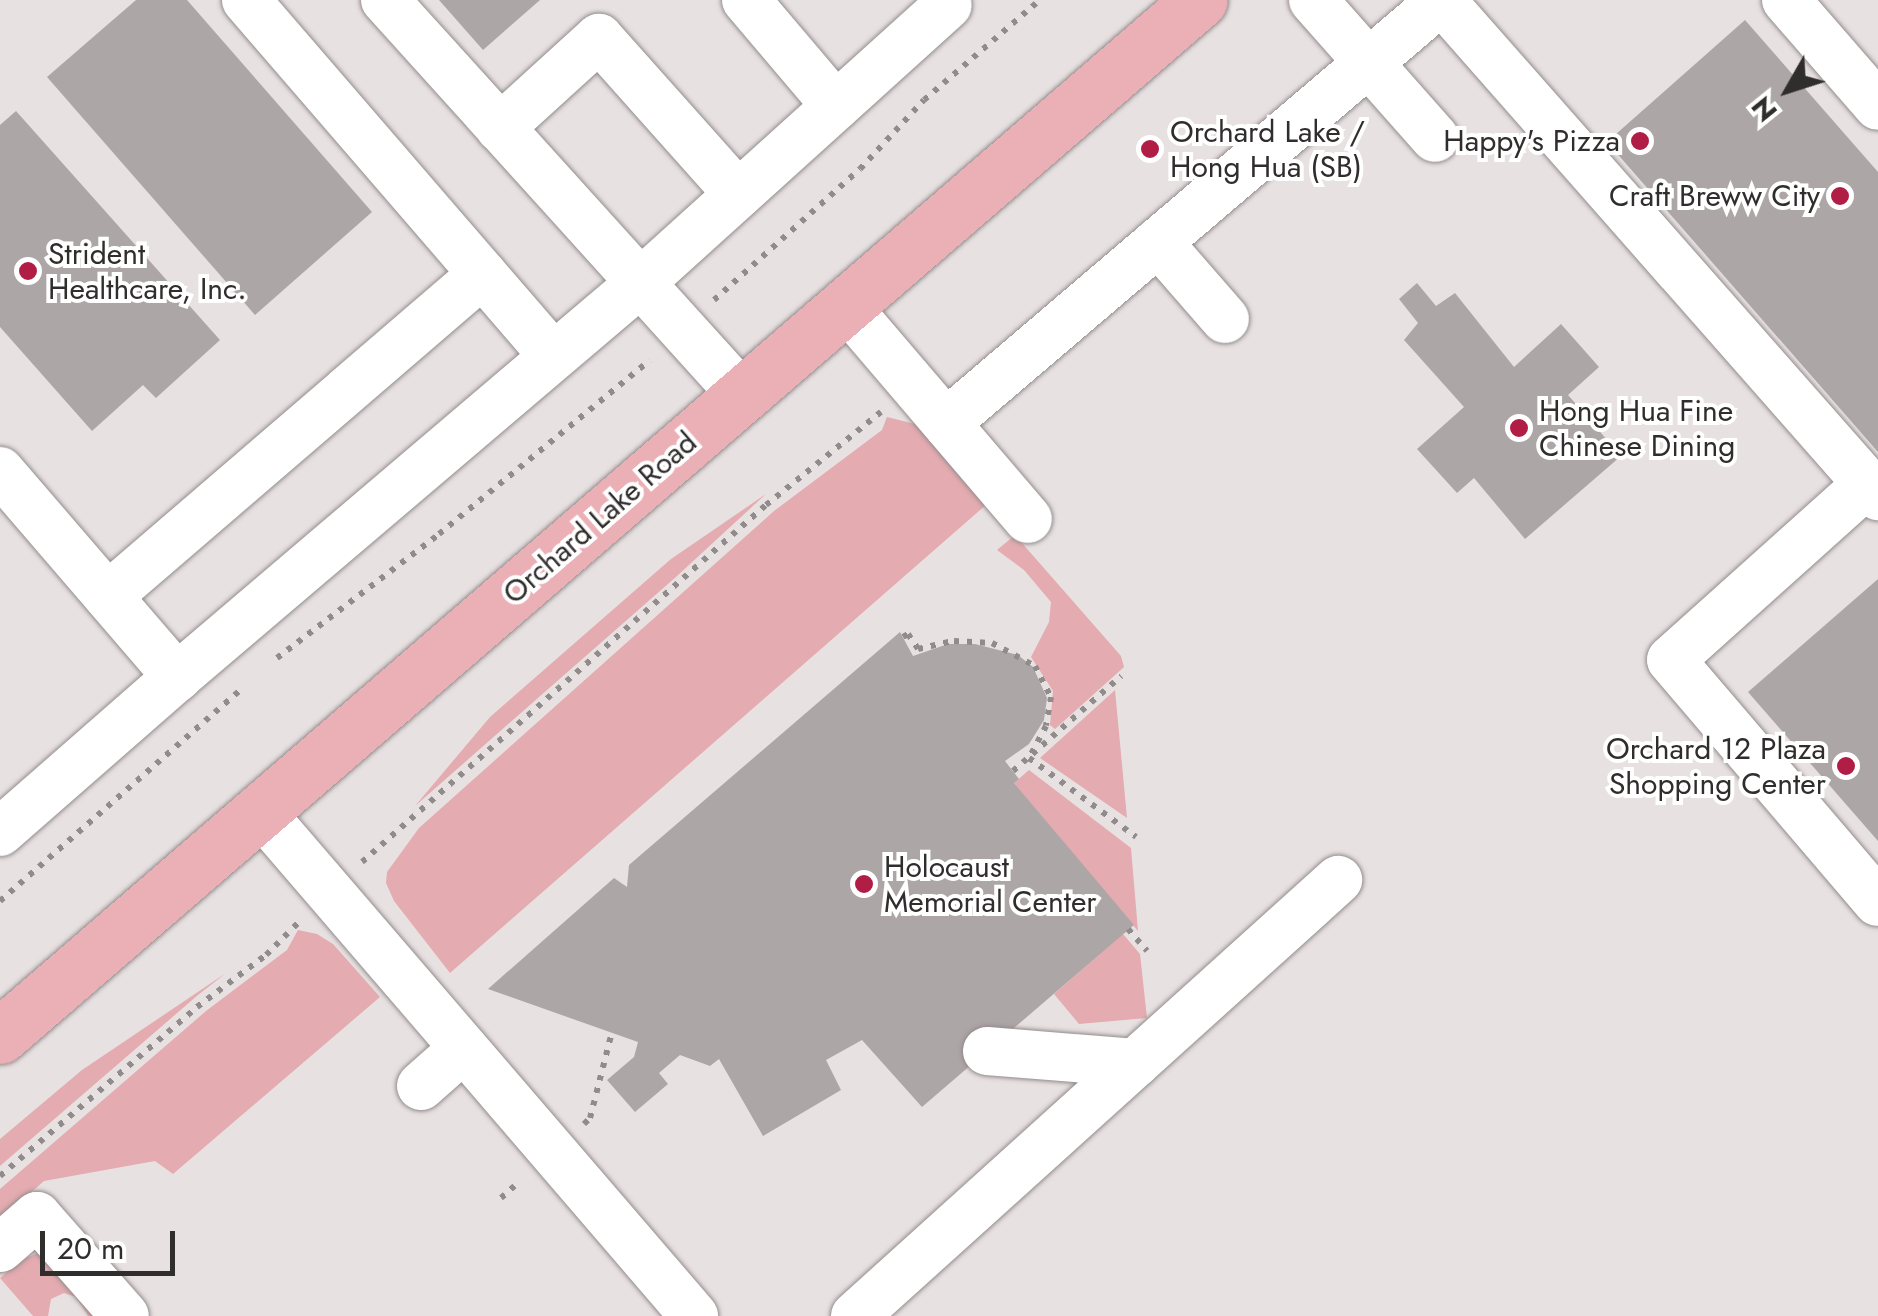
<!DOCTYPE html>
<html>
<head>
<meta charset="utf-8">
<style>
	body { margin:0 }
	#map { position:relative; width:1878px; height:1316px; overflow:hidden; background:#e8e1e1; font-family:Jost,sans-serif }
	div>[style] { position:absolute }
	.green>* { inset:0; background:#e4abb0 }
	.building>* { inset:0; background:#ada6a6 }
	.path>* { height:6px; margin-top:-3px; transform-origin:0; background:repeating-linear-gradient(90deg,#918c8c 0 5px,transparent 0 13px) }
	.roads { filter:drop-shadow(0 0 2px #938c8d) drop-shadow(0 0 2px #938c8d) }
	.minor>* { height:48px; margin:-24px; padding:0 24px; transform-origin:24px; border-radius:24px; background:#fff }
	.major>* { height:55px; margin:-27.5px; padding:0 27.5px; transform-origin:27.5px; border-radius:27.5px; background:#ebafb6 }
	.dots>* { width:28px; height:28px; translate:-50% -50%; box-sizing:border-box; border:5px solid #fff; border-radius:50% }
	span { translate:-50% -50%; white-space:nowrap; text-align:center; line-height:1.15; -webkit-text-stroke:8px #fff; paint-order:stroke }
	.poi-label { font-size:30px; color:#302d2d }
	.left { translate:0 -50%; text-align:left }
	.right { translate:-100% -50%; text-align:right }
	.street-label { font-size:30px; color:#302d2d }
	.north { position:absolute; left:1738px; top:40px; width:100px; height:100px; -webkit-text-stroke:8px #fff; paint-order:stroke; rotate:231deg; font-size:28px; font-weight:700; line-height:40px; text-align:center; color:#302d2d }
	.north::after { content:''; display:block; margin:auto; width:35px; height:45px; background:#302d2d; clip-path:polygon(50% 0,100% 100%,50% 72%,0 100%) }
	.scale { position:absolute; left:40px; top:1231px; width:135px; height:45px; box-sizing:border-box; border:5px solid #302d2d; border-top:0; padding-left:12px; font-size:30px; line-height:35px; white-space:nowrap; color:#302d2d; -webkit-text-stroke:8px #fff; paint-order:stroke }
</style>
</head>
<body>
<div id="map">
	<div class="green">
		<div style="clip-path:polygon(887px 417px,915px 424px,987px 504px,450px 973px,394px 901px,386px 883px,387px 872px,419px 828px,774px 511px,882px 430px)"></div>
		<div style="clip-path:polygon(766px 494px,677px 576px,415px 806px,490px 717px,671px 559px)"></div>
		<div style="clip-path:polygon(1015px 535px,1121px 656px,1124px 667px,1055px 729px,1050px 725px,1053px 691px,1031px 657px,1049px 622px,1051px 602px,1024px 570px,997px 550px)"></div>
		<div style="clip-path:polygon(1115px 690px,1127px 818px,1040px 758px)"></div>
		<div style="clip-path:polygon(1029px 770px,1131px 848px,1138px 931px,1014px 783px)"></div>
		<div style="clip-path:polygon(298px 930px,317px 934px,333px 944px,380px 997px,173px 1174px,155px 1161px,44px 1181px,0 1220px,0 1189px,206px 1011px,287px 950px)"></div>
		<div style="clip-path:polygon(1123px 934px,1140px 954px,1147px 1018px,1079px 1024px,1054px 994px)"></div>
		<div style="clip-path:polygon(226px 973px,198px 995px,0 1166px,0 1139px,82px 1070px)"></div>
		<div style="clip-path:polygon(43px 1251px,107px 1316px,88px 1316px,76px 1297px,64px 1293px,51px 1299px,48px 1316px,33px 1316px,0 1278px,21px 1260px)"></div>
	</div>
	<div class="building">
		<div style="clip-path:polygon(136px 0,187px 0,372px 212px,255px 315px,47px 77px)"></div>
		<div style="clip-path:polygon(439px 0,540px 0,483px 50px)"></div>
		<div style="clip-path:polygon(1745px 20px,1878px 172px,1878px 452px,1607px 142px)"></div>
		<div style="clip-path:polygon(16px 111px,220px 340px,156px 398px,143px 385px,92px 431px,0 327px,0 125px)"></div>
		<div style="clip-path:polygon(1417px 283px,1436px 306px,1455px 293px,1514px 367px,1561px 324px,1599px 367px,1568px 395px,1621px 456px,1525px 539px,1474px 478px,1457px 493px,1417px 449px,1464px 407px,1404px 340px,1418px 323px,1399px 299px)"></div>
		<div style="clip-path:polygon(1878px 579px,1878px 841px,1748px 692px)"></div>
		<div style="clip-path:polygon(900px 632px,913px 656px,948px 644px,975px 644px,1018px 655px,1033px 667px,1047px 698px,1044px 720px,1029px 744px,1005px 761px,1019px 779px,1014px 783px,1134px 925px,922px 1107px,862px 1040px,826px 1060px,841px 1090px,763px 1136px,719px 1059px,710px 1066px,680px 1055px,659px 1073px,668px 1084px,635px 1112px,607px 1080px,634px 1057px,638px 1042px,488px 989px,614px 878px,627px 887px,629px 865px)"></div>
	</div>
	<div class="path">
		<div style="left:714px;top:300px;width:196px;rotate:-41.9deg"></div>
		<div style="left:860px;top:169px;width:94px;rotate:-47.2deg"></div>
		<div style="left:924px;top:100px;width:153px;rotate:-40.8deg"></div>
		<div style="left:903px;top:637px;width:6px;rotate:-31deg"></div>
		<div style="left:908px;top:634px;width:18px;rotate:56deg"></div>
		<div style="left:918px;top:649px;width:37px;rotate:-13deg"></div>
		<div style="left:954px;top:641px;width:38px;rotate:3deg"></div>
		<div style="left:992px;top:643px;width:49px;rotate:28.1deg"></div>
		<div style="left:1035px;top:666px;width:35px;rotate:63deg"></div>
		<div style="left:1051px;top:697px;width:29px;rotate:100deg"></div>
		<div style="left:1046px;top:726px;width:36px;rotate:118deg"></div>
		<div style="left:1029px;top:758px;width:133px;rotate:36.4deg"></div>
		<div style="left:277px;top:658px;width:204px;rotate:-37.4deg"></div>
		<div style="left:439px;top:534px;width:273px;rotate:-39.5deg"></div>
		<div style="left:1013px;top:771px;width:144px;rotate:-41.3deg"></div>
		<div style="left:362px;top:862px;width:539px;rotate:-41.47deg"></div>
		<div style="left:766px;top:505px;width:148px;rotate:-39deg"></div>
		<div style="left:0;top:901px;width:321px;rotate:-41.3deg"></div>
		<div style="left:1128px;top:929px;width:29px;rotate:49deg"></div>
		<div style="left:584px;top:1124px;width:8px;rotate:-45deg"></div>
		<div style="left:590px;top:1118px;width:89px;rotate:-75.7deg"></div>
		<div style="left:0;top:1176px;width:260px;rotate:-40.6deg"></div>
		<div style="left:197px;top:1007px;width:86px;rotate:-37deg"></div>
		<div style="left:266px;top:955px;width:45px;rotate:-45deg"></div>
		<div style="left:501px;top:1198px;width:24px;rotate:-42deg"></div>
	</div>
	<div class="roads">
		<div class="minor">
			<div style="left:246px;top:0;width:470px;rotate:49.2deg"></div>
			<div style="left:385px;top:0;width:532px;rotate:47.89deg"></div>
			<div style="left:746px;top:0;width:139px;rotate:49.7deg"></div>
			<div style="left:1313px;top:0;width:184px;rotate:48.5deg"></div>
			<div style="left:1786px;top:0;width:140px;rotate:49deg"></div>
			<div style="left:1442px;top:1px;width:660px;rotate:48.63deg"></div>
			<div style="left:500px;top:128px;width:134px;rotate:-42.3deg"></div>
			<div style="left:599px;top:38px;width:209px;rotate:48.3deg"></div>
			<div style="left:1158px;top:242px;width:102px;rotate:49deg"></div>
			<div style="left:846px;top:306px;width:280px;rotate:49.5deg"></div>
			<div style="left:946px;top:423px;width:652px;rotate:-40.46deg"></div>
			<div style="left:0;top:471px;width:272px;rotate:49.3deg"></div>
			<div style="left:177px;top:677px;width:607px;rotate:-40.39deg"></div>
			<div style="left:639px;top:284px;width:416px;rotate:-42.1deg"></div>
			<div style="left:1867px;top:484px;width:263px;rotate:138.1deg"></div>
			<div style="left:1671px;top:660px;width:318px;rotate:49.5deg"></div>
			<div style="left:108px;top:596px;width:494px;rotate:-40.7deg"></div>
			<div style="left:260px;top:811px;width:666px;rotate:49.32deg"></div>
			<div style="left:0;top:832px;width:235px;rotate:-41.2deg"></div>
			<div style="left:987px;top:1051px;width:149px;rotate:4.6deg"></div>
			<div style="left:421px;top:1086px;width:57px;rotate:-41.5deg"></div>
			<div style="left:0;top:1248px;width:49px;rotate:-40.9deg"></div>
			<div style="left:37px;top:1216px;width:133px;rotate:48.7deg"></div>
			<div style="left:855px;top:1316px;width:651px;rotate:-42.07deg"></div>
		</div>
		<div class="major">
			<div style="left:0;top:1036px;width:1585px;rotate:-40.81deg"></div>
		</div>
	</div>
	<div class="dots">
		<div style="left:1640px;top:141px;background:#b11e45"></div>
		<div style="left:1150px;top:149px;background:#b11e45"></div>
		<div style="left:1840px;top:196px;background:#b11e45"></div>
		<div style="left:28px;top:271px;background:#b11e45"></div>
		<div style="left:1519px;top:428px;background:#b11e45"></div>
		<div style="left:1846px;top:766px;background:#b11e45"></div>
		<div style="left:864px;top:884px;background:#b11e45"></div>
	</div>
	<div class="poi-label">
		<span class="left" style="left:1170px;top:149px">Orchard Lake /<br>Hong Hua (SB)</span>
		<span class="right" style="left:1620px;top:141px">Happy's Pizza</span>
		<span class="right" style="left:1820px;top:196px">Craft Breww City</span>
		<span class="left" style="left:48px;top:271px">Strident<br>Healthcare, Inc.</span>
		<span class="left" style="left:1539px;top:428px">Hong Hua Fine<br>Chinese Dining</span>
		<span class="right" style="left:1826px;top:766px">Orchard 12 Plaza<br>Shopping Center</span>
		<span class="left" style="left:884px;top:884px">Holocaust<br>Memorial Center</span>
	</div>
	<div class="street-label">
		<span style="left:600px;top:518px;rotate:-41deg">Orchard Lake Road</span>
	</div>
	<div class="north">N</div>
	<div class="scale">20 m</div>
</div>
</body>
</html>
